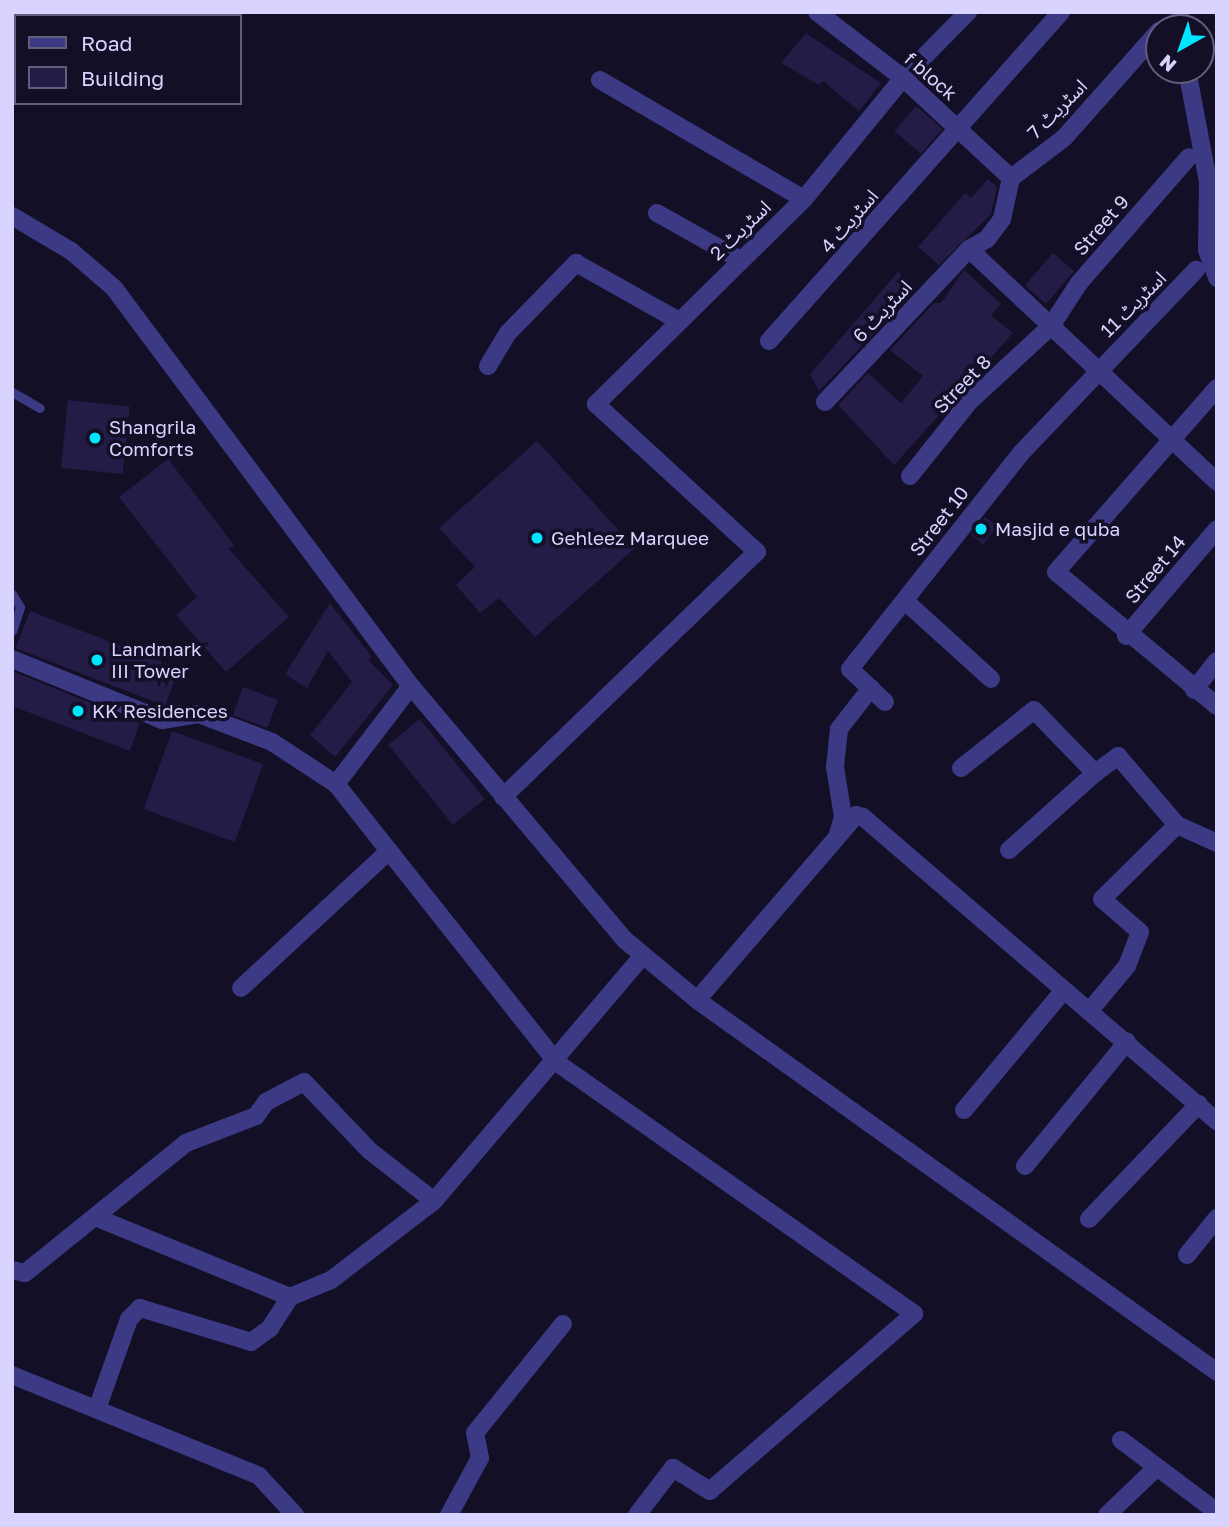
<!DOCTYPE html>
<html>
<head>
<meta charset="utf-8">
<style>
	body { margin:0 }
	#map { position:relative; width:1229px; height:1527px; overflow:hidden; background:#130f26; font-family:"Golos Text","Noto Sans Arabic",sans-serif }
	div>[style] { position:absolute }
	.building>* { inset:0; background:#241b47; transform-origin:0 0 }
	.lane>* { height:9px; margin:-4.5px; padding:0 4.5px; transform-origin:4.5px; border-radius:4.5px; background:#3d3a85 }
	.street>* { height:18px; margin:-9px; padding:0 9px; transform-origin:9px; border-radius:9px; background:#3d3a85 }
	.dots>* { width:19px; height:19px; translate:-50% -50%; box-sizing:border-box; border:4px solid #130f26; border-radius:50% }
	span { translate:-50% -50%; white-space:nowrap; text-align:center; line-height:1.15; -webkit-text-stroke:7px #130f26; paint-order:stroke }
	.street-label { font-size:19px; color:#d9d4ff }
	.poi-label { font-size:19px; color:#d9d4ff }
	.left { translate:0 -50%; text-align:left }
	.frame { position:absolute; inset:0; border:14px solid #d9d4ff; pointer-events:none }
	.legend { position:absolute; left:14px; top:14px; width:228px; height:91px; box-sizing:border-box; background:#130f26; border:2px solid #625e7d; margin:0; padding:9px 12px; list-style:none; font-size:21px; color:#d9d4ff }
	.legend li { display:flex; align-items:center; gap:14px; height:35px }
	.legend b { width:35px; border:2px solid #625e7d }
	.north { position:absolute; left:1145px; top:14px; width:70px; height:70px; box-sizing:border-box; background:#130f26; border:2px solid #625e7d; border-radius:50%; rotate:220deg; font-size:19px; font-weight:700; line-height:28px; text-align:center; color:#d9d4ff }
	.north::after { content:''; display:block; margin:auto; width:24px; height:32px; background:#00e5ff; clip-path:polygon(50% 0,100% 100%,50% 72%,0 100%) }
</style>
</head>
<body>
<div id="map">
	<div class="building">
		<div style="clip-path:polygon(806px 33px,881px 83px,859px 111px,823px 81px,819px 85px,781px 63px)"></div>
		<div style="left:916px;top:106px;width:35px;height:33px;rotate:41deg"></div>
		<div style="clip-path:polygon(988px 179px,997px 187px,991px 214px,939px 265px,918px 247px,965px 193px,971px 198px)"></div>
		<div style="left:1053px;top:253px;width:28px;height:43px;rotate:41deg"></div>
		<div style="clip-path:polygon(964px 270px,1001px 304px,991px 315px,1013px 333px,894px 465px,838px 405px,868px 373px,901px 403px,923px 376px,890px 350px,934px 303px,941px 303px)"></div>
		<div style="clip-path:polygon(898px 272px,917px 288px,819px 391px,810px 374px)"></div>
		<div style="left:68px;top:400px;width:62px;height:68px;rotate:6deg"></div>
		<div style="clip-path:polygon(537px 441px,635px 548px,535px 637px,499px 598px,480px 613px,456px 585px,475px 567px,439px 528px)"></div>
		<div style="clip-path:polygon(168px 459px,234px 545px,229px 549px,289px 617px,226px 672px,176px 615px,197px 597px,119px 497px)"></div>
		<div style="left:985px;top:517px;width:15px;height:23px;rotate:37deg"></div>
		<div style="clip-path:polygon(330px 603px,372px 657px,368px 660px,393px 685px,335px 757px,310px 735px,352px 682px,328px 651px,307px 688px,285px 674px)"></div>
		<div style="left:30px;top:611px;width:160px;height:40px;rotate:21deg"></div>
		<div style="clip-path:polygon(12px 671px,140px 723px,130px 751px,12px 706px)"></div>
		<div style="left:243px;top:687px;width:37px;height:30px;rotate:20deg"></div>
		<div style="left:420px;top:719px;width:103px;height:41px;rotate:51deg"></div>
		<div style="left:172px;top:731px;width:97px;height:83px;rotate:20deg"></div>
	</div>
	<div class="lane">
		<div style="left:12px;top:392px;width:32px;rotate:30deg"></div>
		<div style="left:12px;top:594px;width:15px;rotate:58deg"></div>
		<div style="left:20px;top:607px;width:25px;rotate:108deg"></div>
	</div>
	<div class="street">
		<div style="left:817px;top:12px;width:108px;rotate:37.5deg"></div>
		<div style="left:903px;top:78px;width:147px;rotate:42.8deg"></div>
		<div style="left:1180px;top:12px;width:16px;rotate:86deg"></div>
		<div style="left:1187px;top:70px;width:113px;rotate:79.3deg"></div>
		<div style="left:1208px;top:181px;width:69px;rotate:90.8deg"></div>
		<div style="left:1207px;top:250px;width:30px;rotate:70deg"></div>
		<div style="left:600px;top:80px;width:236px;rotate:30.3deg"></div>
		<div style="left:657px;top:213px;width:94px;rotate:29.3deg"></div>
		<div style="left:12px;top:216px;width:69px;rotate:30.7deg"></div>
		<div style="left:71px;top:251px;width:57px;rotate:40.7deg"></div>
		<div style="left:114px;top:288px;width:497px;rotate:53.3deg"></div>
		<div style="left:411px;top:686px;width:332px;rotate:49.9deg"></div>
		<div style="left:625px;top:940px;width:94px;rotate:39.8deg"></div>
		<div style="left:697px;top:1000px;width:639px;rotate:35.58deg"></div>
		<div style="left:969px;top:249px;width:340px;rotate:43.2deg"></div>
		<div style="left:769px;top:341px;width:440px;rotate:-48.4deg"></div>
		<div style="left:488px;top:366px;width:39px;rotate:-59deg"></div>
		<div style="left:508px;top:333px;width:98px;rotate:-45.8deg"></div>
		<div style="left:576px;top:263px;width:118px;rotate:29.4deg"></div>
		<div style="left:1217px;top:388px;width:244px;rotate:131.2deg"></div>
		<div style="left:1056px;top:572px;width:209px;rotate:39.8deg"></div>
		<div style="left:825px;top:402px;width:210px;rotate:-46.7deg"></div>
		<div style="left:969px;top:249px;width:21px;rotate:-29deg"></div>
		<div style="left:987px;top:239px;width:25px;rotate:-53deg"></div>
		<div style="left:1002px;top:219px;width:42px;rotate:-77.6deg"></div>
		<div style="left:1011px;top:178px;width:66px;rotate:-37deg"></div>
		<div style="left:1064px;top:138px;width:143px;rotate:-48.4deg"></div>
		<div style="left:910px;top:476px;width:95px;rotate:-51.4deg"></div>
		<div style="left:969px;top:402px;width:112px;rotate:-42.8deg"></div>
		<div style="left:1051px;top:326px;width:51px;rotate:-56.9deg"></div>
		<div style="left:1079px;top:283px;width:167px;rotate:-48.9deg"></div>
		<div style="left:905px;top:601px;width:116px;rotate:42.2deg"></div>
		<div style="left:1126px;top:636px;width:140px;rotate:-49.6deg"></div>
		<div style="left:12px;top:659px;width:162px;rotate:22.1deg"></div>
		<div style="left:162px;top:720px;width:37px;rotate:-9deg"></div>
		<div style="left:199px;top:714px;width:78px;rotate:21deg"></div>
		<div style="left:272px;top:742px;width:77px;rotate:33.3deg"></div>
		<div style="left:336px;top:784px;width:355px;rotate:51.6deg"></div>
		<div style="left:556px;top:1062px;width:438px;rotate:35.1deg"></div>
		<div style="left:914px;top:1314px;width:270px;rotate:139.1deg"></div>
		<div style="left:710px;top:1491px;width:44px;rotate:-148.1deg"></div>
		<div style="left:673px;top:1468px;width:59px;rotate:127.5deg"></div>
		<div style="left:1194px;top:690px;width:37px;rotate:-52deg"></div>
		<div style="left:885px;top:702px;width:48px;rotate:-136.7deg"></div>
		<div style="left:850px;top:669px;width:277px;rotate:-51.6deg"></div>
		<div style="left:1022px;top:452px;width:252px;rotate:-46.3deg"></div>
		<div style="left:961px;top:768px;width:93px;rotate:-38.5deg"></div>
		<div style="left:1034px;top:710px;width:88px;rotate:45.9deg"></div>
		<div style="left:1095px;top:773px;width:29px;rotate:-36deg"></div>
		<div style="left:1118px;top:756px;width:91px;rotate:49.5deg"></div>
		<div style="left:1177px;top:825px;width:44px;rotate:24.2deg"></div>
		<div style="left:336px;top:784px;width:123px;rotate:-52.6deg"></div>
		<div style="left:503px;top:797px;width:353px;rotate:-44deg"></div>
		<div style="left:757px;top:552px;width:219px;rotate:-137.4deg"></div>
		<div style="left:596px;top:404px;width:292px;rotate:-44.6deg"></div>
		<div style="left:804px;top:199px;width:156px;rotate:-50.7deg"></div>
		<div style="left:903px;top:78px;width:93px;rotate:-45.4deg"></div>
		<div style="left:838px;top:834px;width:18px;rotate:-74deg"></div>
		<div style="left:843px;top:817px;width:51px;rotate:-99.1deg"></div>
		<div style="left:835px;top:767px;width:38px;rotate:-84deg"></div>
		<div style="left:839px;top:729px;width:52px;rotate:-52deg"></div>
		<div style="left:1009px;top:850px;width:115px;rotate:-41.8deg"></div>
		<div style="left:241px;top:988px;width:202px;rotate:-42.8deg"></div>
		<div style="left:697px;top:1000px;width:244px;rotate:-49.3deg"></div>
		<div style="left:856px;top:815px;width:7px;rotate:16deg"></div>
		<div style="left:863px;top:817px;width:467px;rotate:40.7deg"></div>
		<div style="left:1091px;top:1009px;width:56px;rotate:-50.1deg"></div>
		<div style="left:1127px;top:966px;width:36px;rotate:-69deg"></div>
		<div style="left:1140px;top:932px;width:50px;rotate:-139deg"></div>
		<div style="left:1102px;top:899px;width:105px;rotate:-44.6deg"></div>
		<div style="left:964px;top:1110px;width:155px;rotate:-50.2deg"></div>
		<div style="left:1025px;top:1166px;width:161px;rotate:-50.6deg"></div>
		<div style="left:95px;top:1217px;width:211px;rotate:22.3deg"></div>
		<div style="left:290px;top:1297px;width:44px;rotate:-22.5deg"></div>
		<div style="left:331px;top:1280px;width:130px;rotate:-37.5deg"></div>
		<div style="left:434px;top:1201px;width:323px;rotate:-49.6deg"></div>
		<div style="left:1089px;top:1219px;width:159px;rotate:-46.3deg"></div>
		<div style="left:1187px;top:1255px;width:48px;rotate:-51deg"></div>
		<div style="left:12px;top:1270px;width:13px;rotate:13deg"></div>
		<div style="left:25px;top:1273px;width:207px;rotate:-38.9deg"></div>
		<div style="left:186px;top:1143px;width:75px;rotate:-21.1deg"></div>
		<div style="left:256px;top:1116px;width:17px;rotate:-54deg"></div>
		<div style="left:266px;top:1102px;width:43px;rotate:-27.8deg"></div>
		<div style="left:304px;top:1082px;width:95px;rotate:46.3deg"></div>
		<div style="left:370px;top:1151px;width:81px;rotate:38deg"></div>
		<div style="left:12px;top:1375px;width:267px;rotate:22.2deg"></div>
		<div style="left:259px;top:1476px;width:53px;rotate:47.3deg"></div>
		<div style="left:97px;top:1409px;width:96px;rotate:-70.4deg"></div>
		<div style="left:129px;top:1319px;width:16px;rotate:-45deg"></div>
		<div style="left:140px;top:1308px;width:116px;rotate:17deg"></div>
		<div style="left:251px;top:1342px;width:24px;rotate:-36deg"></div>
		<div style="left:270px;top:1328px;width:37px;rotate:-57deg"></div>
		<div style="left:1121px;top:1440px;width:120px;rotate:36.9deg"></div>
		<div style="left:449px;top:1515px;width:65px;rotate:-61.5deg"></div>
		<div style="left:480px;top:1458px;width:25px;rotate:-101deg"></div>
		<div style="left:475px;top:1433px;width:140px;rotate:-51.1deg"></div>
		<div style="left:1107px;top:1515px;width:68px;rotate:-43.8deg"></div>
	</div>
	<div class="dots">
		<div style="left:95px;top:438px;background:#00e5ff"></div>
		<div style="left:981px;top:529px;background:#00e5ff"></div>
		<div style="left:537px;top:538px;background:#00e5ff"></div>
		<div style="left:97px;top:660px;background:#00e5ff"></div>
		<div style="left:78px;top:711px;background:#00e5ff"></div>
	</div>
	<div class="street-label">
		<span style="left:931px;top:76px;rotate:41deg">f block</span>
		<span style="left:1057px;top:109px;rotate:-45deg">اسٹریٹ 7</span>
		<span style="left:849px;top:221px;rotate:-49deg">اسٹریٹ 4</span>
		<span style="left:1101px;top:225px;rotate:-49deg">Street 9</span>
		<span style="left:740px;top:230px;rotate:-44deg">اسٹریٹ 2</span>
		<span style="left:1133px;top:304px;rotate:-45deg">اسٹریٹ 11</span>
		<span style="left:882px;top:311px;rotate:-47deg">اسٹریٹ 6</span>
		<span style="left:962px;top:384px;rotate:-46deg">Street 8</span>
		<span style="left:939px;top:521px;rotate:-52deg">Street 10</span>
		<span style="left:1155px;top:569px;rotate:-50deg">Street 14</span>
	</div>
	<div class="poi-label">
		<span class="left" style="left:109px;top:438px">Shangrila<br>Comforts</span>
		<span class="left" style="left:995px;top:529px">Masjid e quba</span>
		<span class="left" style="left:551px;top:538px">Gehleez Marquee</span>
		<span class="left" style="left:111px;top:660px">Landmark<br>III Tower</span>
		<span class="left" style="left:92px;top:711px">KK Residences</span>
	</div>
	<div class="frame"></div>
	<ul class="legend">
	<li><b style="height:9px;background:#3d3a85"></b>Road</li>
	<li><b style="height:19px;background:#241b47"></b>Building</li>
	</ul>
	<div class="north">N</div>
</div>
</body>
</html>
